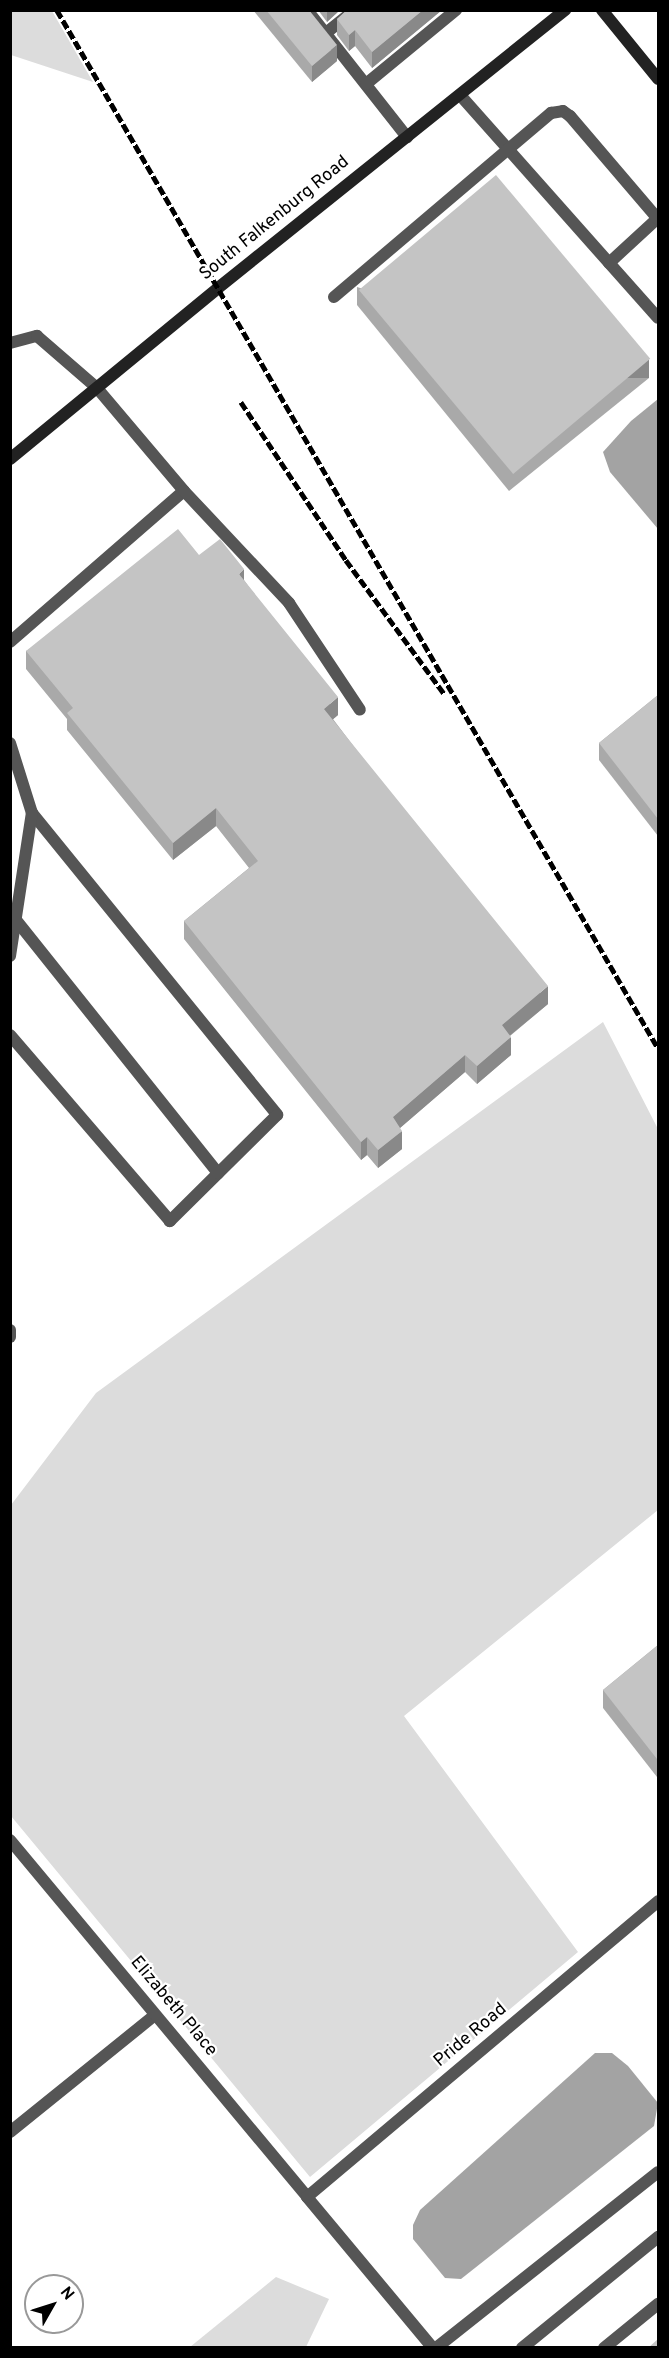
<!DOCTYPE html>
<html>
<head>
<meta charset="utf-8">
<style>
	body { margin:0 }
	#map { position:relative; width:669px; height:2358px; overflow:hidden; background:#fff; font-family:Overpass,sans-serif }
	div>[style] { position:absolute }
	.green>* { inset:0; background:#dcdcdc }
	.water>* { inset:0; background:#a3a3a3 }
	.lane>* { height:12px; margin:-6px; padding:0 6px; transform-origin:6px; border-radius:6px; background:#555 }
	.street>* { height:12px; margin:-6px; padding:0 6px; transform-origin:6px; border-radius:6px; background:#555 }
	.secondary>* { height:12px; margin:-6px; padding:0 6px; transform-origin:6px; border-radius:6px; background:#222 }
	.rail>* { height:4.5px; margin-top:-2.25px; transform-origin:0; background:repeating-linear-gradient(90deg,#000 0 9px,transparent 0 12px) }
	.wall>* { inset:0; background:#a9a9a9 }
	.shaded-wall>* { inset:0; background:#898989; transform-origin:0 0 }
	.building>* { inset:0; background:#c4c4c4; transform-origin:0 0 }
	span { translate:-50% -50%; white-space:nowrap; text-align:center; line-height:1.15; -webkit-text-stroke:4.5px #fff; paint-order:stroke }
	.street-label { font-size:18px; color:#000 }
	.frame { position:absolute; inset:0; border:12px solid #000; pointer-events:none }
	.north { position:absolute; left:24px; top:2274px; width:60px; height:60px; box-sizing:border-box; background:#fff; border:2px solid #999; border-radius:50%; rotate:51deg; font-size:16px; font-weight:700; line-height:24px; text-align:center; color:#000 }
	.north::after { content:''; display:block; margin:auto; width:21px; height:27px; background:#000; clip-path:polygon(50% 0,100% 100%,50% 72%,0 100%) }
</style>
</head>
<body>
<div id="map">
	<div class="green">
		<div style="clip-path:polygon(11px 10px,52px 11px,93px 82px,11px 55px)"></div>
		<div style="clip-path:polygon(603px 1022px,658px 1129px,658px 1510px,404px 1716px,578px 1952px,310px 2177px,11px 1816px,11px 1505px,96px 1393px)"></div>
		<div style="clip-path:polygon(276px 2277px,329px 2299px,306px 2347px,190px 2347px)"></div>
	</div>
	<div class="water">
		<div style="clip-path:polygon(658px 399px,658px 529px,610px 472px,603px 452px,631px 421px)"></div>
		<div style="clip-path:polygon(595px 2053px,612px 2053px,628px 2066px,658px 2103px,654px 2126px,461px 2279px,445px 2278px,413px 2239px,413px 2225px,420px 2210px)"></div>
	</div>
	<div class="lane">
		<div style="left:307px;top:10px;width:162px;rotate:51.8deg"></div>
		<div style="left:326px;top:33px;width:36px;rotate:-39deg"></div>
		<div style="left:366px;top:84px;width:117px;rotate:-39.4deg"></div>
		<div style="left:460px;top:95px;width:298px;rotate:48.4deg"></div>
		<div style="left:609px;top:263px;width:67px;rotate:-42.6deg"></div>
		<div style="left:334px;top:297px;width:285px;rotate:-40.3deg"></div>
		<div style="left:551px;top:113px;width:12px;rotate:-9deg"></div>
		<div style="left:563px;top:111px;width:9px;rotate:36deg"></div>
		<div style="left:570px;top:116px;width:135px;rotate:49.5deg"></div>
		<div style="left:10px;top:343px;width:28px;rotate:-15deg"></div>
		<div style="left:37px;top:336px;width:79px;rotate:40.9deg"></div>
		<div style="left:97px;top:388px;width:135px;rotate:49.8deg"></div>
		<div style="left:10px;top:642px;width:230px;rotate:-41deg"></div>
		<div style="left:184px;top:491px;width:154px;rotate:46.8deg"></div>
		<div style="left:289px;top:603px;width:128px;rotate:56.4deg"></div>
		<div style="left:10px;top:743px;width:73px;rotate:72.6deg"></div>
		<div style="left:32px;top:813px;width:389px;rotate:50.9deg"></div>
		<div style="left:277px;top:1115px;width:151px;rotate:135.3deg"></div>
		<div style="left:170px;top:1221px;width:245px;rotate:-130.7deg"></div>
		<div style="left:16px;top:920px;width:324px;rotate:51.4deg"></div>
		<div style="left:10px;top:956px;width:145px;rotate:-81.3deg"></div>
		<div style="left:10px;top:1330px;width:7px;rotate:90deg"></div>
		<div style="left:10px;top:2132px;width:186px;rotate:-38.9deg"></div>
		<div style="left:307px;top:2197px;width:197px;rotate:50.2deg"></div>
		<div style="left:436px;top:2348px;width:283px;rotate:-38.4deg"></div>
		<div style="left:522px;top:2348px;width:176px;rotate:-39.2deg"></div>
		<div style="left:604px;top:2348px;width:70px;rotate:-39.2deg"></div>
	</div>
	<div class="street">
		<div style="left:10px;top:1840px;width:464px;rotate:50.2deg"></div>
		<div style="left:307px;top:2197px;width:459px;rotate:-40.1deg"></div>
	</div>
	<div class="secondary">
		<div style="left:602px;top:10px;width:89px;rotate:50.9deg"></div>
		<div style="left:10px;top:459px;width:269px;rotate:-39.4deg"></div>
		<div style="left:218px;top:288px;width:445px;rotate:-38.7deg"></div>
	</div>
	<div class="rail">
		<div style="left:57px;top:10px;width:1199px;rotate:59.93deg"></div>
		<div style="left:241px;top:402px;width:190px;rotate:56.4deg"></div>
		<div style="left:346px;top:560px;width:167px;rotate:53.7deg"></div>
	</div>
	<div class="wall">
		<div style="clip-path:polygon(253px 10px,309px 10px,337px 61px,312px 82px)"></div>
		<div style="clip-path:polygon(318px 10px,340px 10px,327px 22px)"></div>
		<div style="clip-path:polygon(347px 10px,442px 10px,372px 68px,355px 46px,349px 51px,337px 35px,337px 19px)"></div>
		<div style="clip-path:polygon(357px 287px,649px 378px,509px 491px,357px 305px)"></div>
		<div style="clip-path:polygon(199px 555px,244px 580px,338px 715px,333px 719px,548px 1004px,510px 1036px,511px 1055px,477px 1084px,465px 1072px,400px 1128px,402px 1149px,378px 1168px,367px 1155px,361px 1160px,184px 939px,184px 921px,249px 868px,216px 826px,173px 860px,67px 730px,67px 719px,26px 669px,26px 651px)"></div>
		<div style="clip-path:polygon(658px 695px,658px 836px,599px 760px,599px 743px)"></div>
		<div style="clip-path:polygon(658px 1645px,657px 1777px,603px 1708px,603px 1690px)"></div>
	</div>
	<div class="shaded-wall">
		<div style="clip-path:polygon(327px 10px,340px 10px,327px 22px)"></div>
		<div style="clip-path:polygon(423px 10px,442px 10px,372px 68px,372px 52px)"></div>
		<div style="clip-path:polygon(355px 30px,355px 46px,349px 51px,349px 35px)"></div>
		<div style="clip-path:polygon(337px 45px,337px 61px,312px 82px,312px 66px)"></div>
		<div style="left:649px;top:360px;width:18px;height:180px;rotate:90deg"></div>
		<div style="clip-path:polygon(244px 569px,244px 587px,239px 574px)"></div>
		<div style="clip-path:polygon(338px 697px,338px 715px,324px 727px,324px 709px)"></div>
		<div style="clip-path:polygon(216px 808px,216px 826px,173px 860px,173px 843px)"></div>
		<div style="clip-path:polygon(548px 986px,548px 1004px,502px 1042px,502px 1025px)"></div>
		<div style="clip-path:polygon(511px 1037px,511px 1055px,477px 1084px,477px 1066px)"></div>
		<div style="clip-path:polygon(465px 1055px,465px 1072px,393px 1134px,393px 1117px)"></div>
		<div style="clip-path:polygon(402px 1131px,402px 1149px,378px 1168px,378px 1150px)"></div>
		<div style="clip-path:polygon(367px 1137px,367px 1155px,361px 1160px,361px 1142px)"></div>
		<div style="left:658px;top:1758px;width:18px;height:1px;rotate:90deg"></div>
	</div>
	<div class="building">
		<div style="clip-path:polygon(266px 10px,309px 10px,337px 45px,312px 66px)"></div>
		<div style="clip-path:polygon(347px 10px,423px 10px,372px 52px,355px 30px,349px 35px,337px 19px)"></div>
		<div style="left:496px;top:175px;width:240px;height:179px;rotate:50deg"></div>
		<div style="clip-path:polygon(178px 529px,199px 555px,220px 539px,244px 569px,239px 574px,338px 697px,324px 709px,548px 986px,502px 1025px,511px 1037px,477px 1066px,465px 1055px,393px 1117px,402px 1131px,378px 1150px,367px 1137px,361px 1142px,184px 921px,258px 861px,216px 808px,173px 843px,67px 713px,73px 708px,26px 651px)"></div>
		<div style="clip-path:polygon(658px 695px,658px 819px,599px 743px)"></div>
		<div style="clip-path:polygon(658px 1645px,658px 1758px,657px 1759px,603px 1690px)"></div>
		<div style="clip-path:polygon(658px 2339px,658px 2348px,648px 2348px)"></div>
	</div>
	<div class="street-label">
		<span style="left:275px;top:219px;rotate:-39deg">South Falkenburg Road</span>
		<span style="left:173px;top:2007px;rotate:50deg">Elizabeth Place</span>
		<span style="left:471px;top:2036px;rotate:-40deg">Pride Road</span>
	</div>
	<div class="frame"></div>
	<div class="north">N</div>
</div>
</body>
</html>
